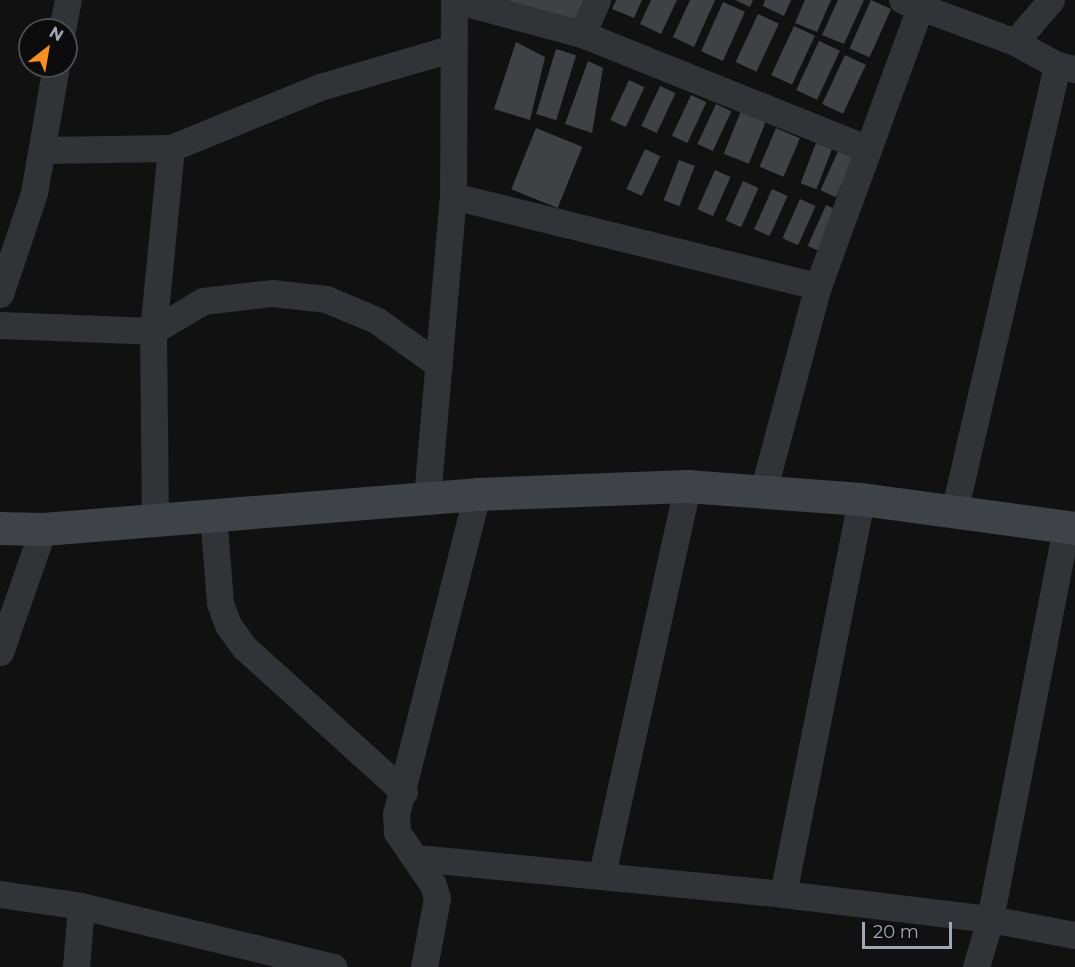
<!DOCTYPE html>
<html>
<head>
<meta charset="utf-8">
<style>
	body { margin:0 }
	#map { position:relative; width:1075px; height:967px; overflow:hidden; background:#111112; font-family:Montserrat,sans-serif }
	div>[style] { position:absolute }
	.building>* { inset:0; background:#404145; transform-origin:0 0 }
	.street>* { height:27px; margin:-13.5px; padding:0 13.5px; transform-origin:13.5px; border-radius:13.5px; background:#313337 }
	.secondary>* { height:33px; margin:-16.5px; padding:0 16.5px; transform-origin:16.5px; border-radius:16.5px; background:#3f4348 }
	span { translate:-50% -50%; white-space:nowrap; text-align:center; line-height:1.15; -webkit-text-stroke:6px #0c0c0d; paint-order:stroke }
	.north { position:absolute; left:18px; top:18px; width:60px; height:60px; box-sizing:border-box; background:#0c0c0d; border:2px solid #484b50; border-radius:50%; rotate:31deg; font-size:16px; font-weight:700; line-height:24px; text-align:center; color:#a1aab4 }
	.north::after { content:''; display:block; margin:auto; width:21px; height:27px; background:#fc8e1f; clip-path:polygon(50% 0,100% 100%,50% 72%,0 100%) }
	.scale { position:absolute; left:862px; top:922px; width:90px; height:27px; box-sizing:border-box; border:3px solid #a1aab4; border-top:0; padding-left:8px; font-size:18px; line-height:21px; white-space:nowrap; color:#a1aab4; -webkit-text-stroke:4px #0c0c0d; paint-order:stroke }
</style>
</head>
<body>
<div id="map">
	<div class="building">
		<div style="clip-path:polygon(506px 0,594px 0,585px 28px)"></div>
		<div style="clip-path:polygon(616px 0,642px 0,634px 18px,612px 9px)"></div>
		<div style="clip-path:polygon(651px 0,677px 0,661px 34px,640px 24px)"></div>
		<div style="clip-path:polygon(690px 0,715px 0,694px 47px,673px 37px)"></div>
		<div style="clip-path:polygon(735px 0,753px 0,750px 7px)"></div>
		<div style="clip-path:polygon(765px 0,791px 0,784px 16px,763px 6px)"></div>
		<div style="clip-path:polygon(805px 0,831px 0,817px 32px,795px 23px)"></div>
		<div style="clip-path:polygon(838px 0,864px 0,844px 44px,822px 35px)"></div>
		<div style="left:871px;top:0;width:22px;height:53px;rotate:24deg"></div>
		<div style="left:723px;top:2px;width:24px;height:54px;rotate:24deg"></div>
		<div style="left:758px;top:14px;width:23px;height:53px;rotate:25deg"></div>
		<div style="left:794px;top:26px;width:23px;height:54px;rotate:25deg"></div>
		<div style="left:819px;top:41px;width:23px;height:54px;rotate:25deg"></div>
		<div style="clip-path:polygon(516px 42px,545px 57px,530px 120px,494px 109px)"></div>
		<div style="left:556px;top:49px;width:21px;height:68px;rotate:17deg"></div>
		<div style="left:845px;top:55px;width:23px;height:54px;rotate:25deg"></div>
		<div style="clip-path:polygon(588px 61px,603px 68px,592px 133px,565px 124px)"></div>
		<div style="left:629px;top:80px;width:17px;height:44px;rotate:25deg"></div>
		<div style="left:660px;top:86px;width:17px;height:44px;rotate:25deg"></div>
		<div style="left:691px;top:95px;width:17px;height:45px;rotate:25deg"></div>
		<div style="left:716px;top:104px;width:17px;height:44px;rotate:25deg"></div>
		<div style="left:741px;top:111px;width:27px;height:46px;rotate:22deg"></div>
		<div style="left:536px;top:128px;width:50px;height:66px;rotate:22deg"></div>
		<div style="left:776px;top:128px;width:26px;height:42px;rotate:23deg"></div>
		<div style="left:816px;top:143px;width:17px;height:43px;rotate:21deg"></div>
		<div style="left:645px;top:149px;width:17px;height:44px;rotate:25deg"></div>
		<div style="left:838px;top:151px;width:17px;height:43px;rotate:24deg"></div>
		<div style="left:679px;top:160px;width:17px;height:43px;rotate:21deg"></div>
		<div style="left:715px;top:170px;width:17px;height:43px;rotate:24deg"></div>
		<div style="left:743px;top:181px;width:17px;height:43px;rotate:24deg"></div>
		<div style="left:772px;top:189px;width:17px;height:44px;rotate:24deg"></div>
		<div style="left:800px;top:199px;width:17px;height:43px;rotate:24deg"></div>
		<div style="left:826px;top:205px;width:17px;height:45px;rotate:24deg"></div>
	</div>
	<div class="street">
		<div style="left:455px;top:0;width:131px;rotate:15deg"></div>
		<div style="left:582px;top:34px;width:308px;rotate:21.9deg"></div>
		<div style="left:902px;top:0;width:121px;rotate:20.4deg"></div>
		<div style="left:1015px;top:42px;width:48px;rotate:28.7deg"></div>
		<div style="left:62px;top:30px;width:31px;rotate:-79deg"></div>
		<div style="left:582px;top:34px;width:37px;rotate:-66deg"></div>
		<div style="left:1015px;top:42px;width:55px;rotate:-49.4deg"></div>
		<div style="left:171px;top:148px;width:161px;rotate:-22.3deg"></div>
		<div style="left:320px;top:87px;width:139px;rotate:-16.3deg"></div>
		<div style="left:42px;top:150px;width:129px;rotate:-0.9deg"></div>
		<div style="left:171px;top:148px;width:184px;rotate:95.6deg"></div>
		<div style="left:153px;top:331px;width:58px;rotate:-31deg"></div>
		<div style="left:203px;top:301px;width:69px;rotate:-6.6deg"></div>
		<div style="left:272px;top:293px;width:54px;rotate:6.3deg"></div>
		<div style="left:326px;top:299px;width:54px;rotate:22.8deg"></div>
		<div style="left:376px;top:320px;width:77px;rotate:35.5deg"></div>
		<div style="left:453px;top:196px;width:196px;rotate:-89.7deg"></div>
		<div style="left:0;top:294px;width:107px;rotate:-71.4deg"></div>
		<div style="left:34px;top:193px;width:129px;rotate:-80.2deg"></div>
		<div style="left:0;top:325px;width:153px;rotate:2.2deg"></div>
		<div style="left:153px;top:331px;width:188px;rotate:89.4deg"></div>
		<div style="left:763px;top:492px;width:213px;rotate:-75.1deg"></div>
		<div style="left:818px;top:286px;width:296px;rotate:-69.9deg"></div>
		<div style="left:427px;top:498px;width:303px;rotate:-85.1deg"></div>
		<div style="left:453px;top:196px;width:376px;rotate:13.9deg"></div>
		<div style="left:954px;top:512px;width:459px;rotate:-77deg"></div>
		<div style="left:1057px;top:65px;width:18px;rotate:13deg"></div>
		<div style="left:213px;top:514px;width:89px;rotate:85.5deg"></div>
		<div style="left:220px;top:603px;width:23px;rotate:70deg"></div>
		<div style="left:228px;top:625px;width:27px;rotate:54deg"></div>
		<div style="left:244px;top:647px;width:216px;rotate:42.2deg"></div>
		<div style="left:0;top:652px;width:130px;rotate:-70.7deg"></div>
		<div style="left:417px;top:858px;width:368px;rotate:5.6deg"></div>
		<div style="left:783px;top:894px;width:209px;rotate:6.9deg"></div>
		<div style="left:990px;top:919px;width:86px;rotate:10.7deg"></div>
		<div style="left:602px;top:874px;width:397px;rotate:-77.6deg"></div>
		<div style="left:0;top:894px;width:82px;rotate:8.4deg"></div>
		<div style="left:81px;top:906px;width:260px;rotate:13.6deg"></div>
		<div style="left:783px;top:894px;width:403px;rotate:-78.8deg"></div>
		<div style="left:76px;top:967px;width:61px;rotate:-85.3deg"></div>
		<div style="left:424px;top:967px;width:70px;rotate:-79.3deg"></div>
		<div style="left:437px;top:898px;width:14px;rotate:-107deg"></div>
		<div style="left:433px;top:885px;width:64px;rotate:-124.2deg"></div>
		<div style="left:397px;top:832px;width:18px;rotate:-93deg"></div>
		<div style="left:396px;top:814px;width:330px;rotate:-75.8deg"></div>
		<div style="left:976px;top:967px;width:50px;rotate:-73.7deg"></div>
		<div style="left:990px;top:919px;width:399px;rotate:-79deg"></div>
	</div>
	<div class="secondary">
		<div style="left:0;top:528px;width:43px;rotate:1.3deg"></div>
		<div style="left:43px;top:529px;width:435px;rotate:-4.6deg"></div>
		<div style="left:477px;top:494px;width:210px;rotate:-2.2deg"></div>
		<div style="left:687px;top:486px;width:174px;rotate:4.3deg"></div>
		<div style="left:861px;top:499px;width:216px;rotate:7.7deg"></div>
	</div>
	<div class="north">N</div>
	<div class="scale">20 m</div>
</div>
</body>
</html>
